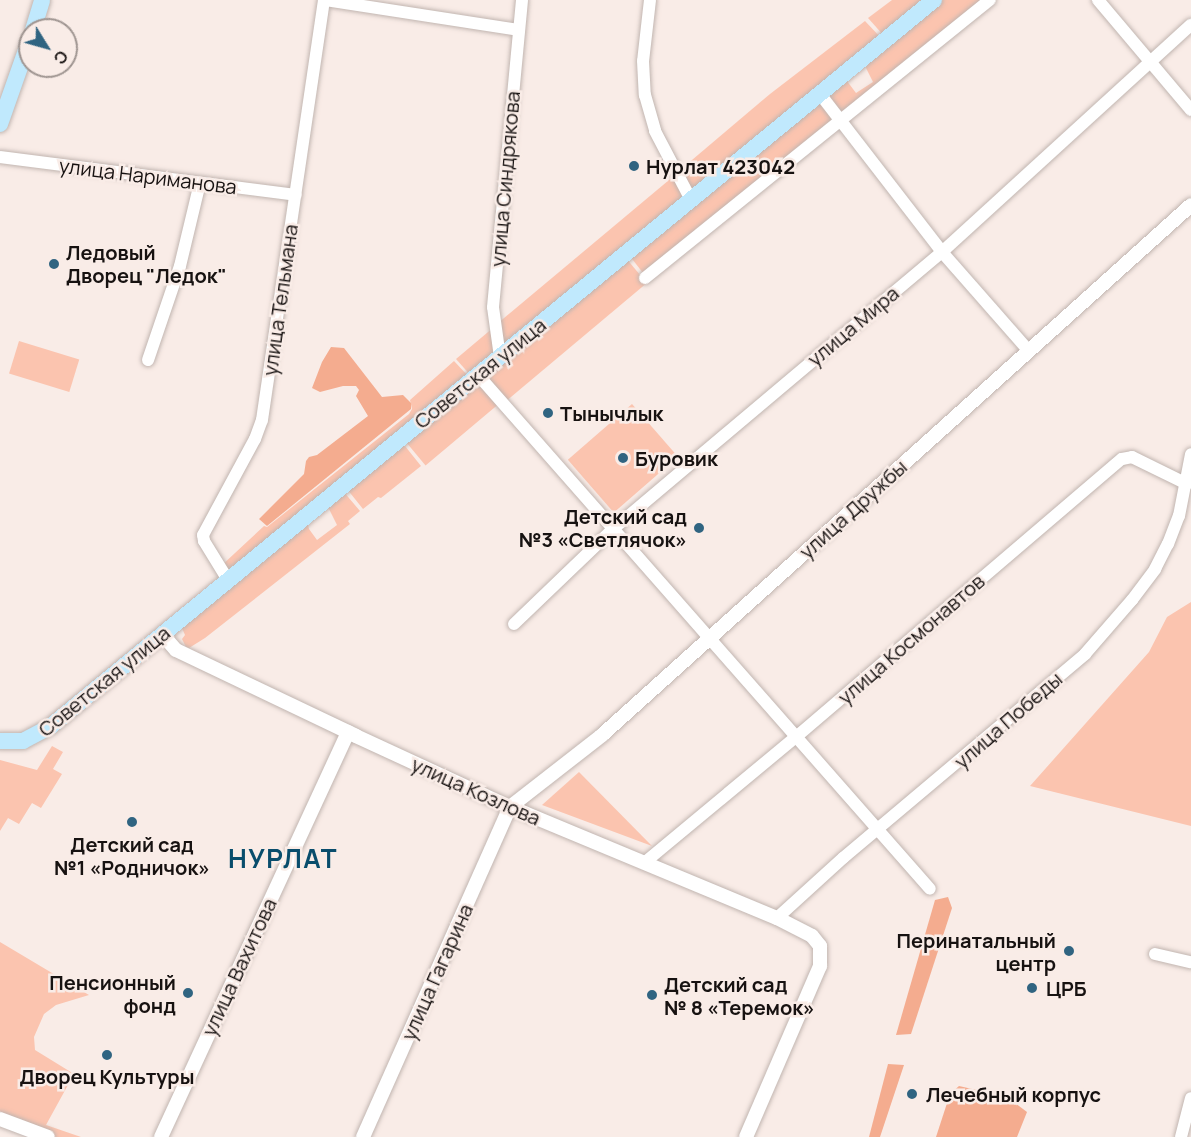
<!DOCTYPE html>
<html>
<head>
<meta charset="utf-8">
<style>
	body { margin:0 }
	#map { position:relative; width:1191px; height:1137px; overflow:hidden; background:#f9ece7; font-family:Manrope,sans-serif }
	div>[style] { position:absolute }
	.green>* { inset:0; background:#fbc4af; transform-origin:0 0 }
	.forest>* { inset:0; background:#f4ac8f }
	.roads { filter:drop-shadow(0 0 2px #c1b5b0) drop-shadow(0 0 2px #c1b5b0) }
	.minor>* { height:12px; margin:-6px; padding:0 6px; transform-origin:6px; border-radius:6px; background:#fff }
	.tertiary>* { height:14px; margin:-7px; padding:0 7px; transform-origin:7px; border-radius:7px; background:#fff }
	.secondary>* { height:16px; margin:-8px; padding:0 8px; transform-origin:8px; border-radius:8px; background:#c0e9fd }
	.dots>* { width:16px; height:16px; translate:-50% -50%; box-sizing:border-box; border:3px solid #f9ece7; border-radius:50% }
	span { translate:-50% -50%; white-space:nowrap; text-align:center; line-height:1.15; -webkit-text-stroke:5px #f9ece7; paint-order:stroke }
	.poi-label { font-size:20px; color:#171211; font-weight:700 }
	.left { translate:0 -50%; text-align:left }
	.right { translate:-100% -50%; text-align:right }
	.street-label { font-size:20px; color:#171211 }
	.district-label { font-size:26px; color:#094d6c; font-weight:700; letter-spacing:1.5px }
	.north { position:absolute; left:18px; top:18px; width:60px; height:60px; box-sizing:border-box; background:#f9ece7; border:2px solid #9f9591; border-radius:50%; rotate:127deg; font-size:16px; font-weight:700; line-height:24px; text-align:center; color:#171211 }
	.north::after { content:''; display:block; margin:auto; width:21px; height:27px; background:#306481; clip-path:polygon(50% 0,100% 100%,50% 72%,0 100%) }
</style>
</head>
<body>
<div id="map">
	<div class="green">
		<div style="clip-path:polygon(892px 0,930px 0,885px 37px,868px 18px)"></div>
		<div style="clip-path:polygon(937px 0,987px 0,841px 118px,824px 95px,844px 77px,856px 93px,873px 82px,863px 62px)"></div>
		<div style="clip-path:polygon(865px 21px,882px 39px,691px 195px,679px 171px,770px 94px)"></div>
		<div style="left:819px;top:97px;width:31px;height:247px;rotate:52deg"></div>
		<div style="clip-path:polygon(675px 175px,689px 200px,501px 353px,497px 324px)"></div>
		<div style="left:625px;top:257px;width:34px;height:186px;rotate:50deg"></div>
		<div style="clip-path:polygon(494px 327px,498px 355px,472px 377px,456px 359px)"></div>
		<div style="left:19px;top:341px;width:63px;height:34px;rotate:17deg"></div>
		<div style="clip-path:polygon(454px 361px,470px 378px,228px 578px,221px 566px,264px 526px,267px 527px,409px 414px,412px 409px,410px 400px)"></div>
		<div style="left:478px;top:377px;width:34px;height:97px;rotate:50deg"></div>
		<div style="left:632px;top:404px;width:70px;height:85px;rotate:49deg"></div>
		<div style="clip-path:polygon(401px 441px,421px 466px,381px 498px,378px 497px,363px 509px,347px 489px)"></div>
		<div style="clip-path:polygon(343px 491px,360px 511px,348px 521px,350px 524px,205px 638px,189px 648px,186px 647px,182px 639px,185px 635px,181px 626px,308px 524px,309px 529px,317px 540px,337px 525px,327px 505px)"></div>
		<div style="clip-path:polygon(1191px 602px,1191px 826px,1030px 786px,1149px 652px,1167px 617px)"></div>
		<div style="clip-path:polygon(52px 746px,63px 752px,53px 769px,62px 774px,41px 808px,32px 803px,19px 824px,8px 818px,0 831px,0 760px,37px 770px)"></div>
		<div style="clip-path:polygon(579px 772px,652px 846px,542px 805px)"></div>
		<div style="clip-path:polygon(0 942px,89px 995px,56px 1005px,44px 1014px,34px 1037px,35px 1050px,74px 1074px,46px 1125px,81px 1137px,51px 1137px,0 1117px)"></div>
	</div>
	<div class="forest">
		<div style="clip-path:polygon(331px 347px,344px 348px,382px 397px,403px 395px,411px 403px,411px 409px,267px 526px,259px 519px,304px 474px,306px 461px,309px 457px,317px 455px,368px 416px,356px 396px,359px 390px,356px 386px,343px 386px,320px 392px,312px 388px,322px 362px)"></div>
		<div style="clip-path:polygon(948px 897px,952px 908px,911px 1034px,896px 1035px,935px 900px)"></div>
		<div style="clip-path:polygon(888px 1064px,904px 1065px,880px 1137px,869px 1137px)"></div>
		<div style="clip-path:polygon(959px 1086px,1007px 1097px,1027px 1112px,1017px 1137px,936px 1137px,950px 1094px)"></div>
	</div>
	<div class="roads">
		<div class="minor">
			<div style="left:325px;top:0;width:196px;rotate:8.8deg"></div>
			<div style="left:650px;top:0;width:61px;rotate:96.5deg"></div>
			<div style="left:643px;top:61px;width:34px;rotate:87deg"></div>
			<div style="left:645px;top:95px;width:37px;rotate:74deg"></div>
			<div style="left:655px;top:131px;width:78px;rotate:62.4deg"></div>
			<div style="left:1098px;top:0;width:144px;rotate:49.8deg"></div>
			<div style="left:820px;top:94px;width:200px;rotate:52.3deg"></div>
			<div style="left:942px;top:252px;width:132px;rotate:48.7deg"></div>
			<div style="left:0;top:157px;width:298px;rotate:7.3deg"></div>
			<div style="left:645px;top:278px;width:443px;rotate:-38.9deg"></div>
			<div style="left:500px;top:357px;width:50px;rotate:-98deg"></div>
			<div style="left:493px;top:307px;width:308px;rotate:-84.6deg"></div>
			<div style="left:148px;top:360px;width:99px;rotate:-71.2deg"></div>
			<div style="left:180px;top:266px;width:85px;rotate:-76.5deg"></div>
			<div style="left:478px;top:375px;width:684px;rotate:48.67deg"></div>
			<div style="left:228px;top:580px;width:46px;rotate:-121.6deg"></div>
			<div style="left:204px;top:541px;width:6px;rotate:-99deg"></div>
			<div style="left:203px;top:535px;width:109px;rotate:-61.6deg"></div>
			<div style="left:255px;top:439px;width:20px;rotate:-70deg"></div>
			<div style="left:262px;top:420px;width:425px;rotate:-81.6deg"></div>
			<div style="left:514px;top:624px;width:137px;rotate:-43.8deg"></div>
			<div style="left:613px;top:529px;width:430px;rotate:-40.1deg"></div>
			<div style="left:942px;top:252px;width:337px;rotate:-42.4deg"></div>
			<div style="left:644px;top:863px;width:197px;rotate:-39.7deg"></div>
			<div style="left:796px;top:737px;width:428px;rotate:-40.5deg"></div>
			<div style="left:1122px;top:459px;width:10px;rotate:-11deg"></div>
			<div style="left:1132px;top:457px;width:61px;rotate:26.1deg"></div>
			<div style="left:777px;top:918px;width:89px;rotate:-42.3deg"></div>
			<div style="left:843px;top:858px;width:317px;rotate:-40.1deg"></div>
			<div style="left:1085px;top:654px;width:72px;rotate:-49deg"></div>
			<div style="left:1132px;top:600px;width:39px;rotate:-53deg"></div>
			<div style="left:1155px;top:569px;width:28px;rotate:-63deg"></div>
			<div style="left:1168px;top:544px;width:30px;rotate:-69deg"></div>
			<div style="left:1179px;top:516px;width:63px;rotate:-79deg"></div>
			<div style="left:1155px;top:954px;width:37px;rotate:13deg"></div>
			<div style="left:1181px;top:1137px;width:40px;rotate:-75.6deg"></div>
		</div>
		<div class="tertiary">
			<div style="left:162px;top:634px;width:21px;rotate:49deg"></div>
			<div style="left:176px;top:650px;width:199px;rotate:25.5deg"></div>
			<div style="left:356px;top:736px;width:170px;rotate:24.8deg"></div>
			<div style="left:510px;top:807px;width:289px;rotate:22.6deg"></div>
			<div style="left:777px;top:918px;width:39px;rotate:27deg"></div>
			<div style="left:812px;top:936px;width:13px;rotate:51deg"></div>
			<div style="left:820px;top:946px;width:20px;rotate:90deg"></div>
			<div style="left:820px;top:966px;width:186px;rotate:113.4deg"></div>
			<div style="left:510px;top:807px;width:117px;rotate:-38deg"></div>
			<div style="left:602px;top:735px;width:792px;rotate:-41.98deg"></div>
			<div style="left:0;top:1119px;width:51px;rotate:20.6deg"></div>
			<div style="left:161px;top:1137px;width:446px;rotate:-65.2deg"></div>
			<div style="left:363px;top:1137px;width:361px;rotate:-66deg"></div>
		</div>
		<div class="secondary">
			<div style="left:33px;top:30px;width:31px;rotate:-73deg"></div>
			<div style="left:0;top:124px;width:90px;rotate:-70.6deg"></div>
			<div style="left:0;top:741px;width:23px"></div>
			<div style="left:23px;top:741px;width:32px;rotate:-28deg"></div>
			<div style="left:51px;top:726px;width:1143px;rotate:-39.43deg"></div>
		</div>
	</div>
	<div class="dots">
		<div style="left:634px;top:166px;background:#306481"></div>
		<div style="left:54px;top:264px;background:#306481"></div>
		<div style="left:548px;top:413px;background:#306481"></div>
		<div style="left:623px;top:458px;background:#306481"></div>
		<div style="left:699px;top:528px;background:#306481"></div>
		<div style="left:132px;top:822px;background:#306481"></div>
		<div style="left:1069px;top:951px;background:#306481"></div>
		<div style="left:1032px;top:988px;background:#306481"></div>
		<div style="left:188px;top:993px;background:#306481"></div>
		<div style="left:652px;top:995px;background:#306481"></div>
		<div style="left:107px;top:1055px;background:#306481"></div>
		<div style="left:912px;top:1094px;background:#306481"></div>
	</div>
	<div class="poi-label">
		<span class="left" style="left:646px;top:166px">Нурлат 423042</span>
		<span class="left" style="left:66px;top:264px">Ледовый<br>Дворец "Ледок"</span>
		<span class="left" style="left:560px;top:413px">Тынычлык</span>
		<span class="left" style="left:635px;top:458px">Буровик</span>
		<span class="right" style="left:687px;top:528px">Детский сад<br>№3 «Светлячок»</span>
		<span style="left:132px;top:856px">Детский сад<br>№1 «Родничок»</span>
		<span class="right" style="left:1056px;top:952px">Перинатальный<br>центр</span>
		<span class="right" style="left:176px;top:994px">Пенсионный<br>фонд</span>
		<span class="left" style="left:664px;top:996px">Детский сад<br>№ 8 «Теремок»</span>
		<span class="left" style="left:1046px;top:988px">ЦРБ</span>
		<span style="left:107px;top:1076px">Дворец Культуры</span>
		<span class="left" style="left:926px;top:1094px">Лечебный корпус</span>
	</div>
	<div class="street-label">
		<span style="left:148px;top:176px;rotate:7deg">улица Нариманова</span>
		<span style="left:505px;top:179px;rotate:-85deg">улица Синдрякова</span>
		<span style="left:280px;top:300px;rotate:-82deg">улица Тельмана</span>
		<span style="left:853px;top:326px;rotate:-40deg">улица Мира</span>
		<span style="left:480px;top:373px;rotate:-39deg">Советская улица</span>
		<span style="left:853px;top:509px;rotate:-42deg">улица Дружбы</span>
		<span style="left:911px;top:639px;rotate:-41deg">улица Космонавтов</span>
		<span style="left:104px;top:681px;rotate:-39deg">Советская улица</span>
		<span style="left:1008px;top:720px;rotate:-41deg">улица Победы</span>
		<span style="left:476px;top:791px;rotate:24deg">улица Козлова</span>
		<span style="left:239px;top:967px;rotate:-65deg">улица Вахитова</span>
		<span style="left:437px;top:972px;rotate:-66deg">улица Гагарина</span>
	</div>
	<div class="district-label">
		<span style="left:283px;top:859px">НУРЛАТ</span>
	</div>
	<div class="north">С</div>
</div>
</body>
</html>
